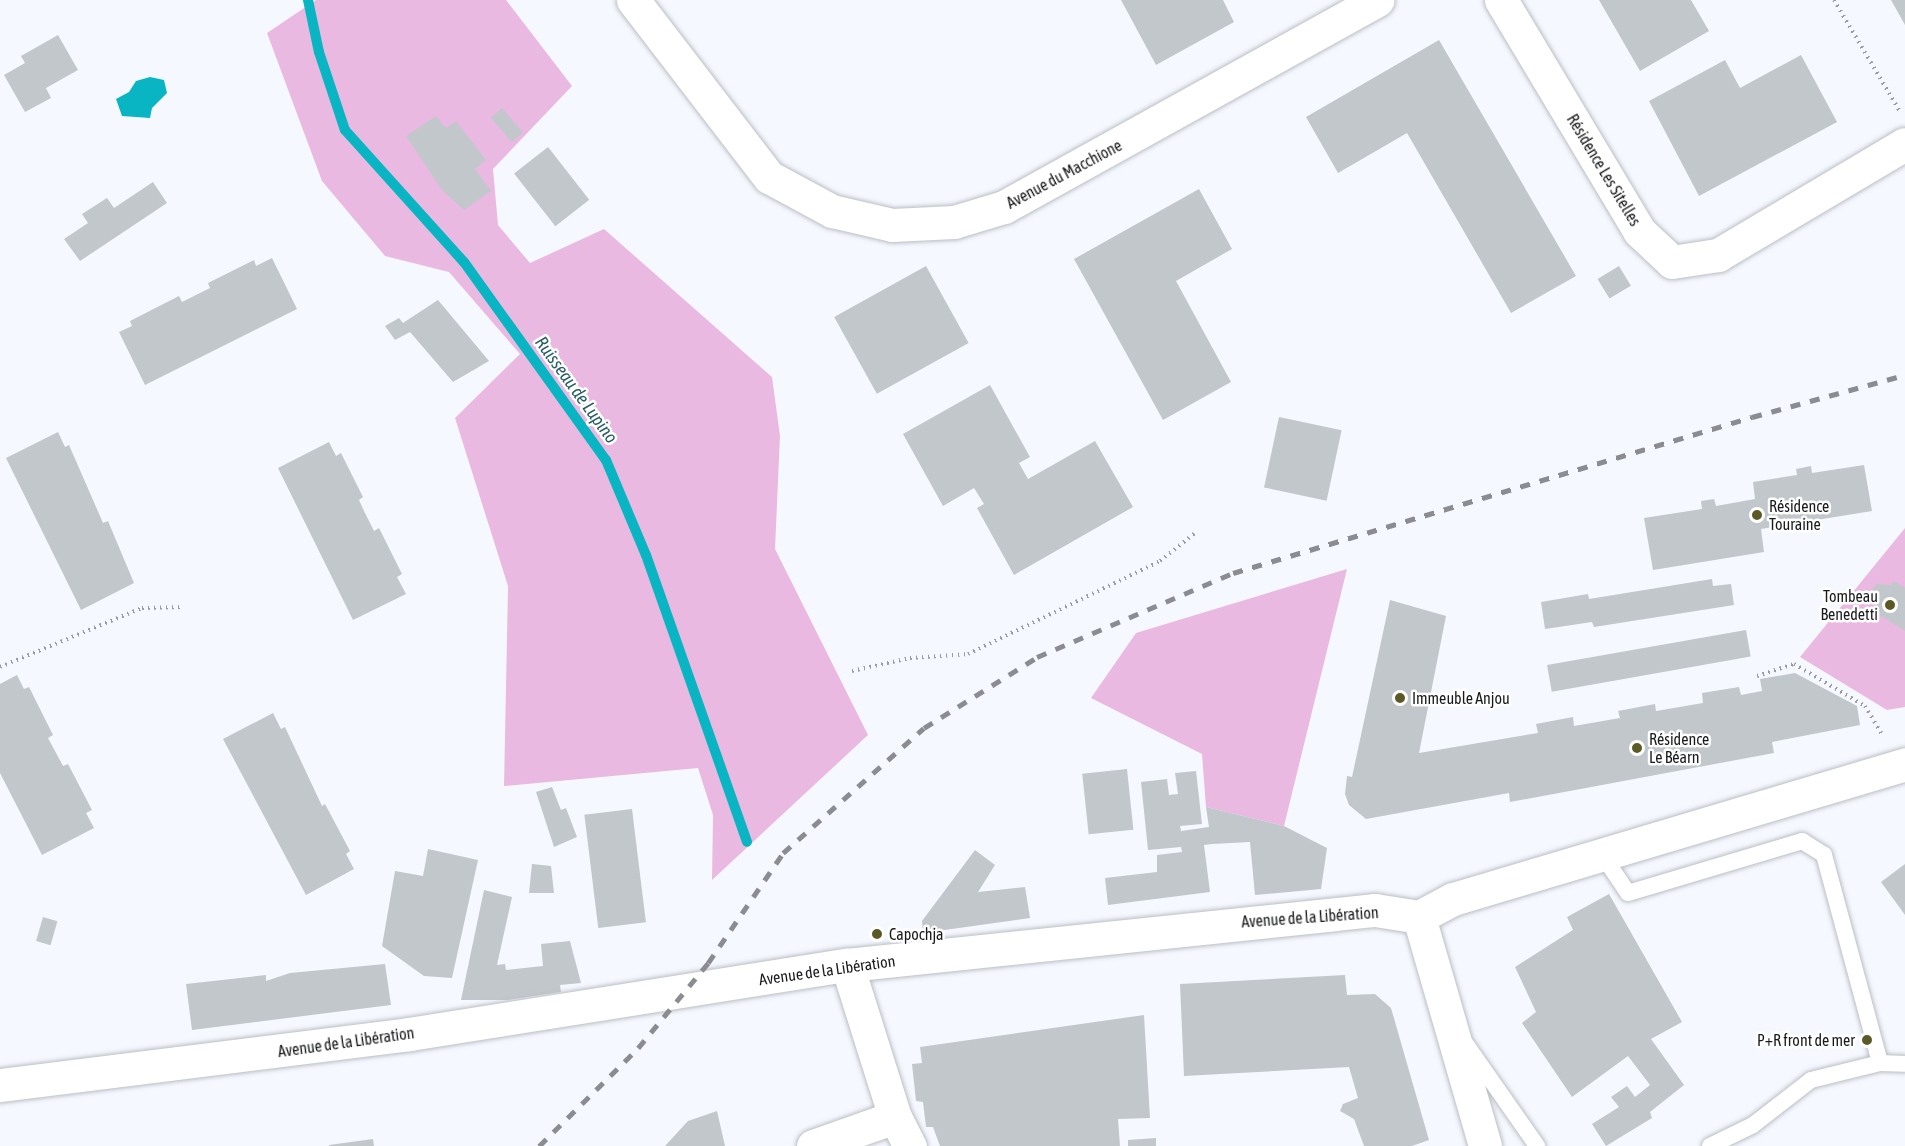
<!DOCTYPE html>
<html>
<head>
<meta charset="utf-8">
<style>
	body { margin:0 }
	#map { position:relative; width:1905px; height:1146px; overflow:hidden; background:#f6f8ff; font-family:"Asap Condensed",sans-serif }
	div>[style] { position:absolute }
	.green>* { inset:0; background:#eab9e1 }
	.water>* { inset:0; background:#09b5c2 }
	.stream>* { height:10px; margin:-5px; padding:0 5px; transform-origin:5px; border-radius:5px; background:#09b5c2 }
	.building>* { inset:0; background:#c1c7cb; transform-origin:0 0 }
	.path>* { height:4px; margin-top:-2px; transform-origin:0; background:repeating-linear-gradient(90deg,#9a9ba0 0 1.5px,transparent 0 6px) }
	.roads { filter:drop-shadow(0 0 2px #bbbec4) drop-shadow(0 0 2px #bbbec4) }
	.service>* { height:16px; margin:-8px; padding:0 8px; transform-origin:8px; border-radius:8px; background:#fff }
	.minor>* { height:33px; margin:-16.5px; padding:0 16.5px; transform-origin:16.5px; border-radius:16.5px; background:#fff }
	.secondary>* { height:33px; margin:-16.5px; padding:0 16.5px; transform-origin:16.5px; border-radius:16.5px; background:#fff }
	.rail>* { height:4.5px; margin-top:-2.25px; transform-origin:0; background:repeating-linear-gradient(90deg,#8b8c91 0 10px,transparent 0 20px) }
	.dots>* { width:16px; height:16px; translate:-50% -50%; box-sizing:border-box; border:3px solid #fff; border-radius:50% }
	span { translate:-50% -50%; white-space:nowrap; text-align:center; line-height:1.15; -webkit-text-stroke:5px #fff; paint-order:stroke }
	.street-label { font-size:16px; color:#191a1c }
	.poi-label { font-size:16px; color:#191a1c }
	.left { translate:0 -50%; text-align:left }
	.right { translate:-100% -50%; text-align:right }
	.water-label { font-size:18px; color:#255e64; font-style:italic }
</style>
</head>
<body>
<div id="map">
	<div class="green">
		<div style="clip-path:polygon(316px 0,506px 0,572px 86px,493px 169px,498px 225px,530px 263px,604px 229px,772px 377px,780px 436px,775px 549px,868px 735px,712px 880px,713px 815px,698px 768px,504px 786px,508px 586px,455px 418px,520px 354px,449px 272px,385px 256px,322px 181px,267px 33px)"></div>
		<div style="clip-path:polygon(1905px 528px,1905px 707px,1887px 710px,1800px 657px)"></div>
		<div style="clip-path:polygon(1347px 569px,1284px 826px,1206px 807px,1202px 754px,1091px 698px,1136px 633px)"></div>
	</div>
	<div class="water">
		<div style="clip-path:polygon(150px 77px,164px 80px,167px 93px,152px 108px,150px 118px,122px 116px,116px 99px,129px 92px,136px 81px)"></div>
	</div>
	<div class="stream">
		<div style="left:308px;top:0;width:53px;rotate:78.1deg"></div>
		<div style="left:319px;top:52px;width:82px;rotate:71.6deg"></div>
		<div style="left:345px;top:130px;width:178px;rotate:48deg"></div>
		<div style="left:464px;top:262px;width:244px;rotate:54.4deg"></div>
		<div style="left:606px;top:460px;width:103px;rotate:67.2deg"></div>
		<div style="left:646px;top:555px;width:304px;rotate:70.6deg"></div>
	</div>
	<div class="building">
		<div style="clip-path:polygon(1121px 0,1223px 0,1234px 22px,1156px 65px)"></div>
		<div style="clip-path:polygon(1599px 0,1691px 0,1709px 31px,1640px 71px)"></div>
		<div style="clip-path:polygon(1891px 0,1905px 0,1905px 25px)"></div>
		<div style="clip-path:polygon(58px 35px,78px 70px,46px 88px,51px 98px,25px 112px,4px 75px,25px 63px,21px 56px)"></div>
		<div style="clip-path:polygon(1439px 40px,1576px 276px,1511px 313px,1407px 133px,1338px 173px,1306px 117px)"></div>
		<div style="clip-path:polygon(1801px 55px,1837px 122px,1699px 196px,1649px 101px,1725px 60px,1740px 88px)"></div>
		<div style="left:502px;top:108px;width:32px;height:15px;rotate:49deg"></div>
		<div style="clip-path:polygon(436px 116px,446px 128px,456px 121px,486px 160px,475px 169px,491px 191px,464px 210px,442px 190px,406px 136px)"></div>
		<div style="left:548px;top:147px;width:67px;height:43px;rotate:52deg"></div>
		<div style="clip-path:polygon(153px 182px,167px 203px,80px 261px,64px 239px,88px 223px,82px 214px,107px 198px,114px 208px)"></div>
		<div style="clip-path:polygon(1199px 189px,1232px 249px,1176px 281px,1231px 382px,1163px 420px,1074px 259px)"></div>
		<div style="clip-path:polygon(272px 258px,297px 309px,145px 385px,119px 332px,132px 326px,130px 321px,179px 296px,182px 302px,210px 288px,208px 283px,254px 260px,256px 266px)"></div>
		<div style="left:926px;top:266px;width:88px;height:105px;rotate:61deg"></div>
		<div style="left:1619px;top:266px;width:23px;height:25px;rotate:59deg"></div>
		<div style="clip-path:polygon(438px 300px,489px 361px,453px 382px,410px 332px,395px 340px,385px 326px,399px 318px,403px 323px)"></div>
		<div style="clip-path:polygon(990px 385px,1030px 457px,1019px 463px,1028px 479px,1095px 441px,1133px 507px,1014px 575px,977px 508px,984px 504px,974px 488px,943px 506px,903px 434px)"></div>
		<div style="left:1279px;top:417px;width:64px;height:72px;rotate:12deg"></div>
		<div style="clip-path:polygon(58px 432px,65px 447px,69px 445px,103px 523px,108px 521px,134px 583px,81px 610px,6px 458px)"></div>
		<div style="clip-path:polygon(329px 442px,336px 456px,341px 453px,363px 497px,359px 500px,365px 513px,374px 531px,379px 528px,402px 574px,397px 577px,406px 594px,353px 620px,278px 468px)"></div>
		<div style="clip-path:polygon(1864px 465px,1872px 511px,1761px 529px,1764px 552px,1653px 570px,1644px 518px,1702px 509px,1701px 501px,1714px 499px,1716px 506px,1755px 499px,1753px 482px,1797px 475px,1796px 469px,1811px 466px,1812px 473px)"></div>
		<div style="clip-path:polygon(1712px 579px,1713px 586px,1731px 584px,1734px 605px,1594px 627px,1592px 622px,1545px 629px,1541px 602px,1588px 594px,1589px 599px)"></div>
		<div style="clip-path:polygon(1894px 581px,1905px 588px,1905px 631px,1875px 612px,1877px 608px,1869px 597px,1876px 584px,1891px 585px)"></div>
		<div style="clip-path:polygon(1390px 600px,1446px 616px,1419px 753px,1538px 733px,1536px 724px,1573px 717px,1574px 726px,1620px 718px,1618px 711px,1655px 704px,1656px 711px,1703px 703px,1702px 693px,1739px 687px,1741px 695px,1762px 691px,1760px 679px,1795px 673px,1857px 706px,1860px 725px,1772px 742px,1774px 753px,1510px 802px,1509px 793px,1366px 819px,1349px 805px,1345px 794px,1347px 776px,1352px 777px)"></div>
		<div style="left:1746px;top:630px;width:27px;height:202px;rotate:80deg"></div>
		<div style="clip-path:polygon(17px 675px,24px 689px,29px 687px,53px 735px,48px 738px,55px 751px,63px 766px,68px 764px,92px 810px,86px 813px,94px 828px,42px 855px,0 773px,0 684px)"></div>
		<div style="clip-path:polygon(273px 713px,281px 729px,285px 727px,322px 806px,325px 804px,350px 851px,346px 854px,354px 869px,306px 895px,223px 739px)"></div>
		<div style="left:1127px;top:769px;width:61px;height:45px;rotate:84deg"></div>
		<div style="clip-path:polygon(1196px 771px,1202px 824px,1180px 826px,1181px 831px,1209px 827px,1206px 807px,1284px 826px,1327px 848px,1321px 889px,1255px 895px,1250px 842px,1212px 844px,1204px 845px,1210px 892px,1108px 905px,1105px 878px,1157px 872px,1157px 855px,1182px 852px,1181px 847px,1148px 850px,1141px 782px,1167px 779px,1169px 795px,1178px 794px,1175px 773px)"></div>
		<div style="clip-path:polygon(552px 787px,561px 810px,566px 808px,577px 837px,554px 847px,536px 792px)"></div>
		<div style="left:632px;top:809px;width:114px;height:48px;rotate:83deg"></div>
		<div style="clip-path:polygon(428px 849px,478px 860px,452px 978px,424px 976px,382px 946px,395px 871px,423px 876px)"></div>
		<div style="clip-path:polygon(975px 850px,995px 865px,978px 892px,1025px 887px,1030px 918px,923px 933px,922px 921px)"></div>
		<div style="clip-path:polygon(532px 864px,551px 866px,554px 893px,529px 893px)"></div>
		<div style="clip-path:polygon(1905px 864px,1905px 915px,1881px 882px)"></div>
		<div style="clip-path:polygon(484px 890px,512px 897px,497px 965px,505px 964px,506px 970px,543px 966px,541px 944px,570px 941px,581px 983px,560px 985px,561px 992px,508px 1000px,461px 1000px)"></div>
		<div style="clip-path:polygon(1609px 894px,1682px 1022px,1651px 1039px,1684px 1085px,1650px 1112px,1652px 1118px,1606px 1146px,1592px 1124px,1619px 1107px,1611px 1097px,1627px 1086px,1635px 1097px,1650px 1085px,1628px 1056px,1572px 1097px,1522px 1023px,1536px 1012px,1515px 967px,1573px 930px,1567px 917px)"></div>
		<div style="left:43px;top:917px;width:15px;height:25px;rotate:16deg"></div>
		<div style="clip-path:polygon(385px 964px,391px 1005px,192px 1030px,186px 984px,266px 975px,266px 981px,290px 973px)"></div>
		<div style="clip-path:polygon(1345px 975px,1347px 995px,1375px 994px,1391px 1008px,1429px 1140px,1412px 1146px,1364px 1146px,1354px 1119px,1340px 1111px,1343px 1104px,1358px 1098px,1349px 1067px,1184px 1076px,1180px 984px)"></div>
		<div style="clip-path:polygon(1144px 1015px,1150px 1118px,1118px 1119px,1120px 1146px,940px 1146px,933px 1127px,926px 1127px,923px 1102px,916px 1101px,912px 1064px,922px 1063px,920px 1047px)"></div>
		<div style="clip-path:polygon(717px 1111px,725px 1146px,665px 1146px,688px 1121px)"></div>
		<div style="clip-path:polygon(1156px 1138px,1156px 1146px,1128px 1146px,1128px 1140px)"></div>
		<div style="clip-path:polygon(373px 1139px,374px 1146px,329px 1146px,329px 1145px)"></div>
	</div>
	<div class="path">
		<div style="left:1834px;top:0;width:128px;rotate:59.4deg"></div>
		<div style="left:0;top:667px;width:154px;rotate:-22.6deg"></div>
		<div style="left:142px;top:608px;width:40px;rotate:-1.4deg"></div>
		<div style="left:852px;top:671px;width:59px;rotate:-12.6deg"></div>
		<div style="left:910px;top:658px;width:58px;rotate:-3.9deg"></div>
		<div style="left:968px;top:654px;width:213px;rotate:-25.8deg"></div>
		<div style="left:1160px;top:561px;width:45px;rotate:-38.7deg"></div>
		<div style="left:1757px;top:676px;width:39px;rotate:-18deg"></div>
		<div style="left:1794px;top:664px;width:82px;rotate:30.6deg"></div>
		<div style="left:1865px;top:706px;width:35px;rotate:59deg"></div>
	</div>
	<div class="roads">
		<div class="service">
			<div style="left:1601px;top:853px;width:48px;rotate:56deg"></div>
			<div style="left:1628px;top:893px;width:182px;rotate:-16.6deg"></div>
			<div style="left:1802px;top:841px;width:26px;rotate:32deg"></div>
			<div style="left:1824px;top:855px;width:215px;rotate:74.9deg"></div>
			<div style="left:1465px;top:1043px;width:126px;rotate:55deg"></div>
			<div style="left:1710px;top:1146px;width:48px;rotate:-26deg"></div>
			<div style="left:1753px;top:1125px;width:73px;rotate:-37.8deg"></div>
			<div style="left:1811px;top:1080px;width:71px;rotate:-13.8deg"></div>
			<div style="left:1880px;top:1063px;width:25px;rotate:2deg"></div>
		</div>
		<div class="minor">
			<div style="left:1501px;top:0;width:269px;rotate:59.1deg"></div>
			<div style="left:1639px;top:231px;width:45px;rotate:43.2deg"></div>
			<div style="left:1672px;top:262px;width:47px;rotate:-8.7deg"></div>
			<div style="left:1718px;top:255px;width:217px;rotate:-30.7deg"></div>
			<div style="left:847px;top:965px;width:159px;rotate:72.5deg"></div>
			<div style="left:895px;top:1117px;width:33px;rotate:63deg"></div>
			<div style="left:813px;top:1146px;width:87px;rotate:-19.5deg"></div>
		</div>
		<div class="secondary">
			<div style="left:633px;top:0;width:223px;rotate:52.5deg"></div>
			<div style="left:769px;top:177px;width:72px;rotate:28.4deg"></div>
			<div style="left:832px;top:211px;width:62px;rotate:13.1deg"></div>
			<div style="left:892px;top:225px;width:62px;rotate:-2.8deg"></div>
			<div style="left:954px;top:222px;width:52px;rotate:-16.7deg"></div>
			<div style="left:1004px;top:207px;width:427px;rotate:-29deg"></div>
			<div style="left:1419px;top:917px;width:38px;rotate:-28deg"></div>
			<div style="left:1453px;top:899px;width:472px;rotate:-16.6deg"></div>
			<div style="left:1419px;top:917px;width:238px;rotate:73.9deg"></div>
			<div style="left:0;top:1085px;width:412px;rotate:-7.1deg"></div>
			<div style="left:409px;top:1034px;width:443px;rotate:-9deg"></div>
			<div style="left:847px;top:965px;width:531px;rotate:-5.95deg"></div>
			<div style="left:1375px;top:910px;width:45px;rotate:9deg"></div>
		</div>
	</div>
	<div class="rail">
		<div style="left:539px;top:1146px;width:139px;rotate:-44.7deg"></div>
		<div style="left:638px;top:1048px;width:110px;rotate:-50.5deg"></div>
		<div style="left:708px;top:963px;width:133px;rotate:-55.7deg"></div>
		<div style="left:783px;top:853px;width:188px;rotate:-41.6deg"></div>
		<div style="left:924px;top:728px;width:133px;rotate:-32.1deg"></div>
		<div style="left:1037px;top:657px;width:213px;rotate:-23.2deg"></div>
		<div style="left:1233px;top:573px;width:542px;rotate:-16.73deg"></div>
		<div style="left:1752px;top:417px;width:159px;rotate:-15.4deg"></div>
	</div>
	<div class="dots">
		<div style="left:1757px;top:515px;background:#5b5a26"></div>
		<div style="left:1890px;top:605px;background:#5b5a26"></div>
		<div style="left:1400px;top:698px;background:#5b5a26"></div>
		<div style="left:1637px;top:748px;background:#5b5a26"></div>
		<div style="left:877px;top:934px;background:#5b5a26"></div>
		<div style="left:1867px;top:1040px;background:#5b5a26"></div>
	</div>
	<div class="street-label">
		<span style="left:1604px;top:170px;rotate:59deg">Résidence Les Sitelles</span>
		<span style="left:1064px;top:174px;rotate:-28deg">Avenue du Macchione</span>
		<span style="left:1310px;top:917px;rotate:-4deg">Avenue de la Libération</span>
		<span style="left:827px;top:970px;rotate:-8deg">Avenue de la Libération</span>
		<span style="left:346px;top:1042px;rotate:-8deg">Avenue de la Libération</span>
	</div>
	<div class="poi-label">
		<span class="left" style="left:1769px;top:515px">Résidence<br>Touraine</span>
		<span class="right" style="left:1878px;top:605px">Tombeau<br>Benedetti</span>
		<span class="left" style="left:1412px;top:698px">Immeuble Anjou</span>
		<span class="left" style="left:1649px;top:748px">Résidence<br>Le Béarn</span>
		<span class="left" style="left:889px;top:934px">Capochja</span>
		<span class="right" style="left:1855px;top:1040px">P+R front de mer</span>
	</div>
	<div class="water-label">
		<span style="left:576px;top:390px;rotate:54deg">Ruisseau de Lupino</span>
	</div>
</div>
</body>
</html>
